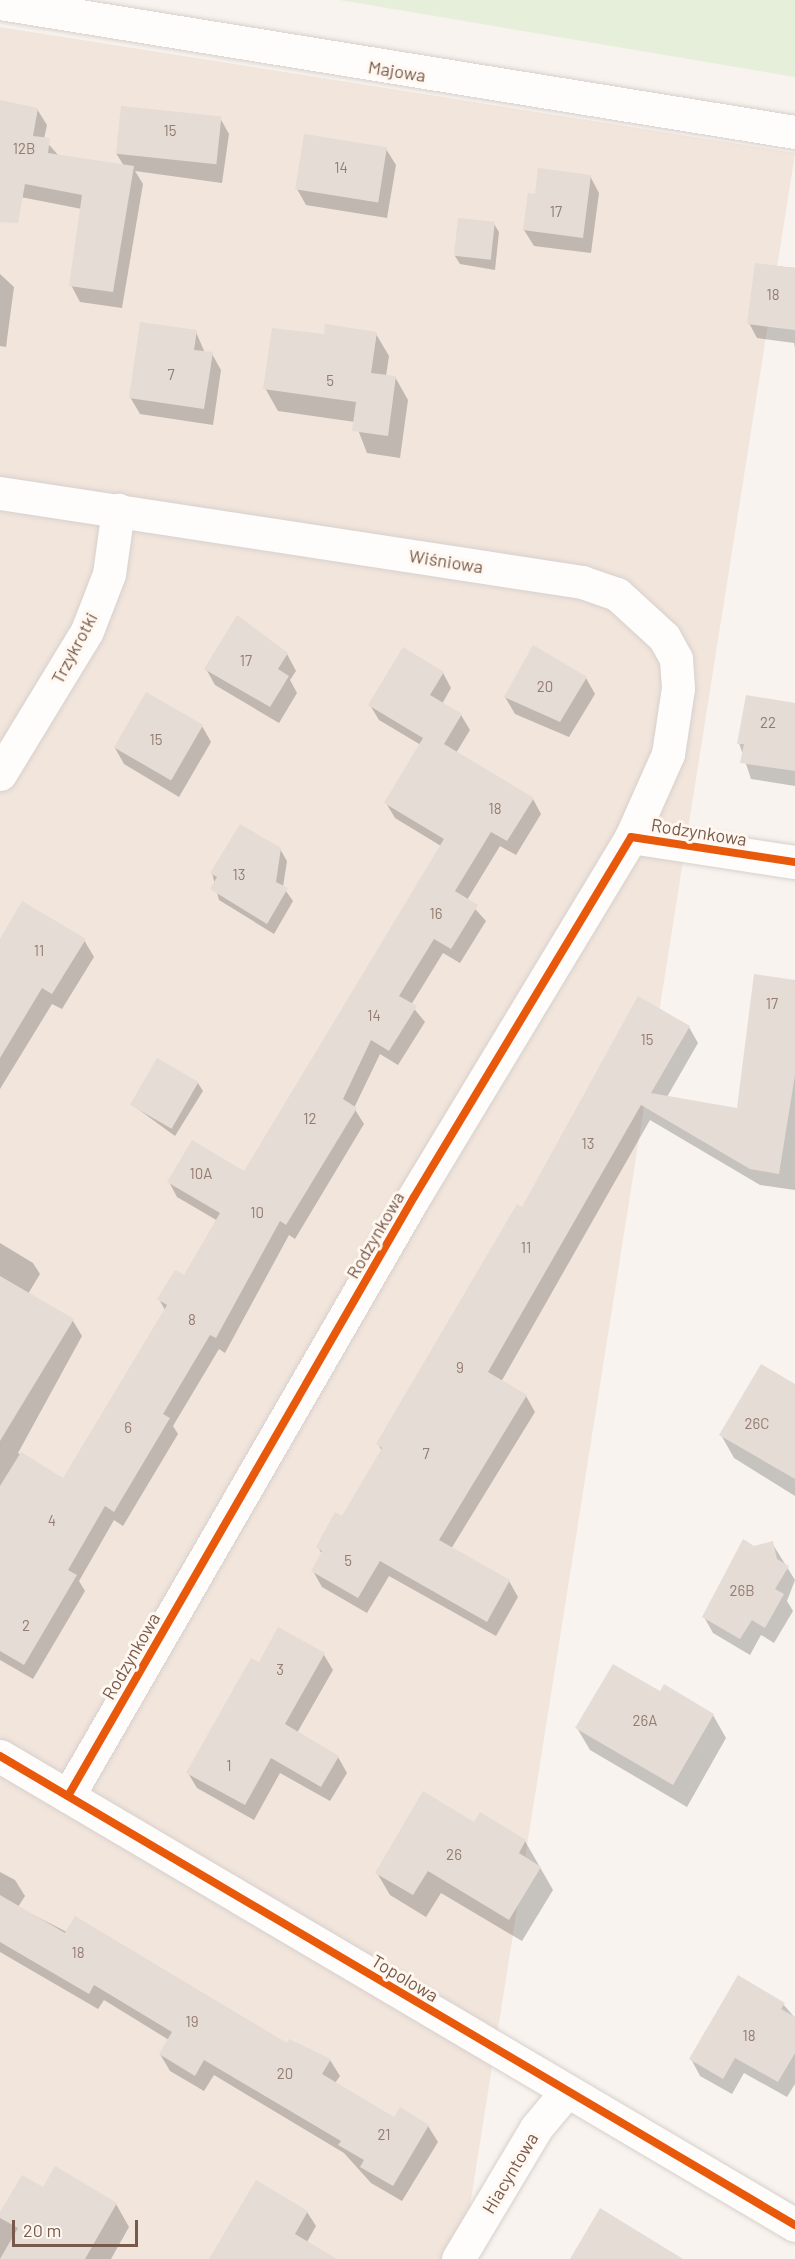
<!DOCTYPE html>
<html>
<head>
<meta charset="utf-8">
<style>
	body { margin:0 }
	#map { position:relative; width:795px; height:2259px; overflow:hidden; background:#f8f3ee; font-family:Barlow,sans-serif }
	div>[style] { position:absolute }
	.residential>* { inset:0; background:#f1e5dc; transform-origin:0 0 }
	.green>* { inset:0; background:#e6efd9 }
	.shadow>* { inset:0; background:#0003 }
	.building>* { inset:0; background:#e5dcd5; transform-origin:0 0 }
	.roads { filter:drop-shadow(0 0 2px #d7d0cc) drop-shadow(0 0 2px #d7d0cc) }
	.minor>* { height:33px; margin:-16.5px; padding:0 16.5px; transform-origin:16.5px; border-radius:16.5px; background:#fefdfc }
	.cycleway>* { height:8px; margin:-4px; padding:0 4px; transform-origin:4px; border-radius:4px; background:#e8590c }
	span { translate:-50% -50%; white-space:nowrap; text-align:center; line-height:1.15; -webkit-text-stroke:6px #fff8f0; paint-order:stroke }
	.number-label { font-size:15px; color:#957c70 }
	.number-label span { -webkit-text-stroke-width:0 }
	.street-label { font-size:18px; color:#78594c }
	.scale { position:absolute; left:12px; top:2220px; width:126px; height:27px; box-sizing:border-box; border:3px solid #78594c; border-top:0; padding-left:8px; font-size:18px; line-height:21px; white-space:nowrap; color:#78594c; -webkit-text-stroke:4px #fff8f0; paint-order:stroke }
</style>
</head>
<body>
<div id="map">
	<div class="residential">
		<div style="left:0;top:27px;width:805px;height:2232px;rotate:9deg"></div>
	</div>
	<div class="green">
		<div style="clip-path:polygon(340px 0,795px 0,795px 77px)"></div>
	</div>
	<div class="shadow">
		<div style="clip-path:polygon(0 102px,37px 109px,47px 125px,44px 139px,59px 156px,124px 166px,116px 153px,220px 118px,229px 134px,222px 183px,135px 171px,143px 184px,122px 308px,80px 302px,71px 285px,82px 209px,0 193px)"></div>
		<div style="clip-path:polygon(386px 149px,396px 165px,387px 218px,306px 205px,297px 189px)"></div>
		<div style="clip-path:polygon(590px 176px,599px 193px,591px 253px,534px 246px,524px 230px,536px 195px)"></div>
		<div style="clip-path:polygon(494px 224px,499px 232px,495px 270px,460px 264px,455px 256px)"></div>
		<div style="clip-path:polygon(757px 264px,795px 268px,795px 348px,794px 343px,757px 338px,749px 323px)"></div>
		<div style="clip-path:polygon(0 274px,14px 287px,6px 347px,0 346px)"></div>
		<div style="clip-path:polygon(196px 332px,205px 353px,212px 354px,221px 370px,213px 425px,140px 414px,130px 397px)"></div>
		<div style="clip-path:polygon(376px 334px,389px 356px,386px 376px,395px 377px,408px 400px,400px 458px,367px 453px,355px 422px,278px 411px,265px 388px,325px 335px)"></div>
		<div style="clip-path:polygon(287px 654px,296px 671px,290px 680px,297px 693px,279px 723px,215px 685px,206px 669px)"></div>
		<div style="clip-path:polygon(443px 673px,451px 688px,442px 704px,461px 715px,470px 730px,456px 753px,533px 799px,541px 814px,516px 855px,500px 846px,467px 900px,486px 921px,460px 963px,443px 953px,411px 1005px,425px 1022px,398px 1065px,380px 1054px,354px 1108px,364px 1124px,295px 1239px,289px 1235px,225px 1353px,219px 1349px,173px 1426px,178px 1434px,123px 1526px,114px 1520px,79px 1581px,85px 1591px,33px 1679px,0 1660px,0 1243px,33px 1263px,40px 1274px,28px 1294px,73px 1321px,82px 1336px,18px 1453px,64px 1480px,165px 1310px,159px 1299px,184px 1277px,218px 1221px,177px 1197px,169px 1182px,244px 1173px,441px 846px,395px 818px,386px 803px,421px 745px,379px 720px,370px 705px)"></div>
		<div style="clip-path:polygon(586px 678px,595px 694px,569px 737px,515px 714px,505px 697px)"></div>
		<div style="clip-path:polygon(795px 704px,795px 786px,751px 779px,739px 743px)"></div>
		<div style="clip-path:polygon(202px 726px,211px 742px,179px 797px,124px 764px,115px 748px)"></div>
		<div style="clip-path:polygon(280px 849px,287px 861px,283px 887px,293px 901px,274px 934px,219px 900px,212px 873px)"></div>
		<div style="clip-path:polygon(84px 940px,94px 957px,62px 1009px,52px 1004px,0 1089px,0 941px)"></div>
		<div style="clip-path:polygon(795px 982px,795px 1190px,760px 1185px,650px 1120px,501px 1382px,526px 1396px,535px 1412px,451px 1549px,509px 1581px,518px 1597px,496px 1636px,389px 1576px,367px 1613px,322px 1587px,313px 1571px,322px 1554px,318px 1547px,343px 1518px,382px 1451px,378px 1444px,523px 1209px,689px 1027px,698px 1043px,667px 1097px,738px 1109px)"></div>
		<div style="clip-path:polygon(198px 1083px,203px 1091px,175px 1136px,131px 1104px)"></div>
		<div style="clip-path:polygon(795px 1385px,795px 1496px,734px 1458px,721px 1435px)"></div>
		<div style="clip-path:polygon(772px 1543px,795px 1580px,787px 1601px,793px 1611px,774px 1643px,761px 1635px,750px 1655px,713px 1633px,704px 1617px,754px 1547px)"></div>
		<div style="clip-path:polygon(324px 1655px,333px 1670px,297px 1733px,338px 1757px,347px 1773px,330px 1801px,280px 1773px,254px 1820px,197px 1788px,188px 1773px,259px 1664px)"></div>
		<div style="clip-path:polygon(664px 1686px,713px 1715px,726px 1738px,687px 1807px,590px 1750px,577px 1728px,660px 1693px)"></div>
		<div style="clip-path:polygon(480px 1814px,525px 1841px,553px 1890px,522px 1941px,441px 1893px,426px 1917px,390px 1895px,377px 1873px,475px 1824px)"></div>
		<div style="clip-path:polygon(0 1872px,15px 1880px,25px 1896px,18px 1907px,287px 2045px,330px 2060px,340px 2076px,335px 2083px,395px 2119px,428px 2126px,438px 2142px,402px 2201px,371px 2183px,344px 2153px,214px 2075px,204px 2091px,170px 2071px,160px 2054px,169px 2040px,104px 2000px,98px 2009px,0 1952px)"></div>
		<div style="clip-path:polygon(783px 2004px,795px 2018px,795px 2084px,787px 2097px,744px 2073px,732px 2094px,700px 2076px,691px 2059px)"></div>
		<div style="clip-path:polygon(56px 2169px,116px 2204px,129px 2227px,111px 2259px,0 2259px,0 2214px,43px 2189px)"></div>
		<div style="clip-path:polygon(307px 2212px,316px 2226px,307px 2242px,334px 2259px,211px 2259px)"></div>
	</div>
	<div class="building">
		<div style="clip-path:polygon(0 100px,38px 108px,33px 136px,50px 138px,48px 153px,134px 166px,113px 292px,69px 286px,82px 195px,25px 184px,18px 223px,0 222px)"></div>
		<div style="left:121px;top:106px;width:101px;height:48px;rotate:6deg"></div>
		<div style="left:304px;top:134px;width:84px;height:56px;rotate:9deg"></div>
		<div style="clip-path:polygon(538px 168px,591px 175px,583px 238px,523px 230px,528px 193px,535px 194px)"></div>
		<div style="left:458px;top:218px;width:37px;height:38px;rotate:6deg"></div>
		<div style="clip-path:polygon(755px 263px,795px 268px,795px 330px,747px 324px)"></div>
		<div style="clip-path:polygon(140px 322px,197px 330px,194px 350px,213px 352px,204px 409px,129px 398px)"></div>
		<div style="clip-path:polygon(325px 324px,377px 332px,371px 373px,396px 376px,388px 436px,352px 431px,356px 402px,263px 389px,272px 328px,324px 334px)"></div>
		<div style="clip-path:polygon(237px 615px,288px 653px,278px 669px,289px 676px,270px 707px,204px 669px)"></div>
		<div style="clip-path:polygon(533px 645px,587px 677px,560px 722px,504px 697px)"></div>
		<div style="clip-path:polygon(403px 647px,444px 672px,430px 695px,462px 714px,444px 744px,534px 798px,507px 841px,491px 832px,455px 891px,478px 905px,451px 949px,434px 939px,399px 996px,417px 1006px,389px 1051px,371px 1040px,343px 1099px,357px 1108px,286px 1225px,280px 1221px,216px 1338px,210px 1335px,163px 1414px,170px 1418px,114px 1512px,105px 1506px,68px 1570px,77px 1575px,24px 1665px,0 1651px,0 1486px,21px 1452px,63px 1478px,167px 1305px,157px 1299px,175px 1270px,184px 1275px,220px 1213px,167px 1182px,192px 1140px,244px 1171px,444px 839px,384px 803px,423px 738px,368px 705px)"></div>
		<div style="left:146px;top:692px;width:66px;height:64px;rotate:30deg"></div>
		<div style="clip-path:polygon(746px 695px,795px 703px,795px 771px,740px 763px,744px 744px,737px 744px)"></div>
		<div style="clip-path:polygon(240px 824px,281px 848px,276px 882px,288px 888px,267px 924px,210px 889px,217px 877px,210px 873px)"></div>
		<div style="clip-path:polygon(22px 901px,86px 939px,52px 994px,42px 988px,0 1058px,0 939px)"></div>
		<div style="clip-path:polygon(754px 974px,795px 980px,795px 1075px,779px 1174px,750px 1169px,641px 1105px,488px 1372px,527px 1395px,439px 1540px,510px 1580px,487px 1622px,380px 1561px,358px 1598px,311px 1571px,322px 1551px,316px 1547px,335px 1512px,342px 1516px,382px 1448px,376px 1444px,517px 1204px,522px 1207px,638px 996px,690px 1026px,651px 1093px,737px 1108px)"></div>
		<div style="left:157px;top:1058px;width:48px;height:54px;rotate:30deg"></div>
		<div style="clip-path:polygon(0 1276px,74px 1319px,0 1441px)"></div>
		<div style="clip-path:polygon(761px 1364px,795px 1384px,795px 1479px,719px 1435px)"></div>
		<div style="clip-path:polygon(743px 1539px,754px 1546px,773px 1541px,777px 1559px,789px 1566px,775px 1589px,784px 1594px,765px 1628px,752px 1620px,740px 1639px,702px 1617px)"></div>
		<div style="clip-path:polygon(278px 1627px,325px 1653px,285px 1724px,339px 1756px,321px 1787px,271px 1758px,245px 1805px,186px 1773px,251px 1658px,259px 1662px)"></div>
		<div style="clip-path:polygon(613px 1664px,660px 1691px,664px 1684px,714px 1714px,673px 1785px,575px 1728px)"></div>
		<div style="clip-path:polygon(423px 1791px,474px 1822px,480px 1812px,526px 1840px,519px 1853px,541px 1867px,509px 1920px,428px 1871px,413px 1895px,375px 1873px)"></div>
		<div style="clip-path:polygon(0 1895px,65px 1933px,75px 1916px,287px 2043px,289px 2039px,331px 2059px,322px 2074px,394px 2117px,400px 2107px,429px 2125px,393px 2186px,360px 2167px,364px 2160px,338px 2145px,341px 2141px,204px 2060px,195px 2076px,159px 2054px,172px 2032px,94px 1985px,89px 1994px,0 1942px)"></div>
		<div style="clip-path:polygon(738px 1975px,785px 2003px,781px 2009px,795px 2017px,795px 2053px,778px 2082px,735px 2058px,723px 2079px,689px 2059px)"></div>
		<div style="clip-path:polygon(55px 2166px,117px 2203px,85px 2259px,0 2259px,18px 2228px,0 2218px,0 2212px,22px 2175px,43px 2187px)"></div>
		<div style="clip-path:polygon(256px 2180px,308px 2211px,295px 2234px,337px 2259px,209px 2259px)"></div>
		<div style="clip-path:polygon(600px 2208px,683px 2259px,570px 2259px)"></div>
	</div>
	<div class="roads">
		<div class="minor">
			<div style="left:0;top:3px;width:805px;rotate:9.22deg"></div>
			<div style="left:0;top:493px;width:589px;rotate:8.69deg"></div>
			<div style="left:582px;top:582px;width:37px;rotate:19deg"></div>
			<div style="left:617px;top:594px;width:64px;rotate:42.5deg"></div>
			<div style="left:664px;top:637px;width:25px;rotate:61deg"></div>
			<div style="left:676px;top:659px;width:29px;rotate:86deg"></div>
			<div style="left:678px;top:688px;width:67px;rotate:98.6deg"></div>
			<div style="left:668px;top:754px;width:91px;rotate:114deg"></div>
			<div style="left:0;top:774px;width:167px;rotate:-58.7deg"></div>
			<div style="left:87px;top:631px;width:61px;rotate:-68.9deg"></div>
			<div style="left:109px;top:574px;width:65px;rotate:-82deg"></div>
			<div style="left:0;top:1756px;width:923px;rotate:30.54deg"></div>
			<div style="left:68px;top:1796px;width:692px;rotate:-59.99deg"></div>
			<div style="left:414px;top:1197px;width:420px;rotate:-58.9deg"></div>
			<div style="left:631px;top:837px;width:166px;rotate:8.7deg"></div>
			<div style="left:458px;top:2259px;width:152px;rotate:-59.2deg"></div>
			<div style="left:536px;top:2128px;width:48px;rotate:-50deg"></div>
		</div>
	</div>
	<div class="cycleway">
		<div style="left:0;top:1756px;width:923px;rotate:30.54deg"></div>
		<div style="left:68px;top:1796px;width:692px;rotate:-59.99deg"></div>
		<div style="left:414px;top:1197px;width:420px;rotate:-58.9deg"></div>
		<div style="left:631px;top:837px;width:166px;rotate:8.7deg"></div>
	</div>
	<div class="number-label">
		<span style="left:170px;top:131px">15</span>
		<span style="left:24px;top:149px">12B</span>
		<span style="left:341px;top:168px">14</span>
		<span style="left:556px;top:212px">17</span>
		<span style="left:773px;top:295px">18</span>
		<span style="left:171px;top:375px">7</span>
		<span style="left:330px;top:381px">5</span>
		<span style="left:246px;top:661px">17</span>
		<span style="left:545px;top:687px">20</span>
		<span style="left:768px;top:723px">22</span>
		<span style="left:156px;top:740px">15</span>
		<span style="left:495px;top:809px">18</span>
		<span style="left:239px;top:875px">13</span>
		<span style="left:436px;top:914px">16</span>
		<span style="left:39px;top:951px">11</span>
		<span style="left:772px;top:1004px">17</span>
		<span style="left:374px;top:1016px">14</span>
		<span style="left:647px;top:1040px">15</span>
		<span style="left:310px;top:1119px">12</span>
		<span style="left:588px;top:1144px">13</span>
		<span style="left:201px;top:1174px">10A</span>
		<span style="left:257px;top:1213px">10</span>
		<span style="left:526px;top:1248px">11</span>
		<span style="left:192px;top:1320px">8</span>
		<span style="left:460px;top:1368px">9</span>
		<span style="left:757px;top:1424px">26C</span>
		<span style="left:128px;top:1428px">6</span>
		<span style="left:426px;top:1454px">7</span>
		<span style="left:52px;top:1521px">4</span>
		<span style="left:348px;top:1561px">5</span>
		<span style="left:742px;top:1591px">26B</span>
		<span style="left:26px;top:1626px">2</span>
		<span style="left:280px;top:1670px">3</span>
		<span style="left:645px;top:1721px">26A</span>
		<span style="left:229px;top:1766px">1</span>
		<span style="left:454px;top:1855px">26</span>
		<span style="left:78px;top:1953px">18</span>
		<span style="left:192px;top:2022px">19</span>
		<span style="left:749px;top:2036px">18</span>
		<span style="left:285px;top:2074px">20</span>
		<span style="left:384px;top:2135px">21</span>
	</div>
	<div class="street-label">
		<span style="left:397px;top:71px;rotate:9deg">Majowa</span>
		<span style="left:446px;top:561px;rotate:9deg">Wiśniowa</span>
		<span style="left:74px;top:648px;rotate:-62deg">Trzykrotki</span>
		<span style="left:699px;top:832px;rotate:9deg">Rodzynkowa</span>
		<span style="left:375px;top:1235px;rotate:-60deg">Rodzynkowa</span>
		<span style="left:131px;top:1656px;rotate:-60deg">Rodzynkowa</span>
		<span style="left:405px;top:1978px;rotate:31deg">Topolowa</span>
		<span style="left:510px;top:2173px;rotate:-59deg">Hiacyntowa</span>
	</div>
	<div class="scale">20 m</div>
</div>
</body>
</html>
